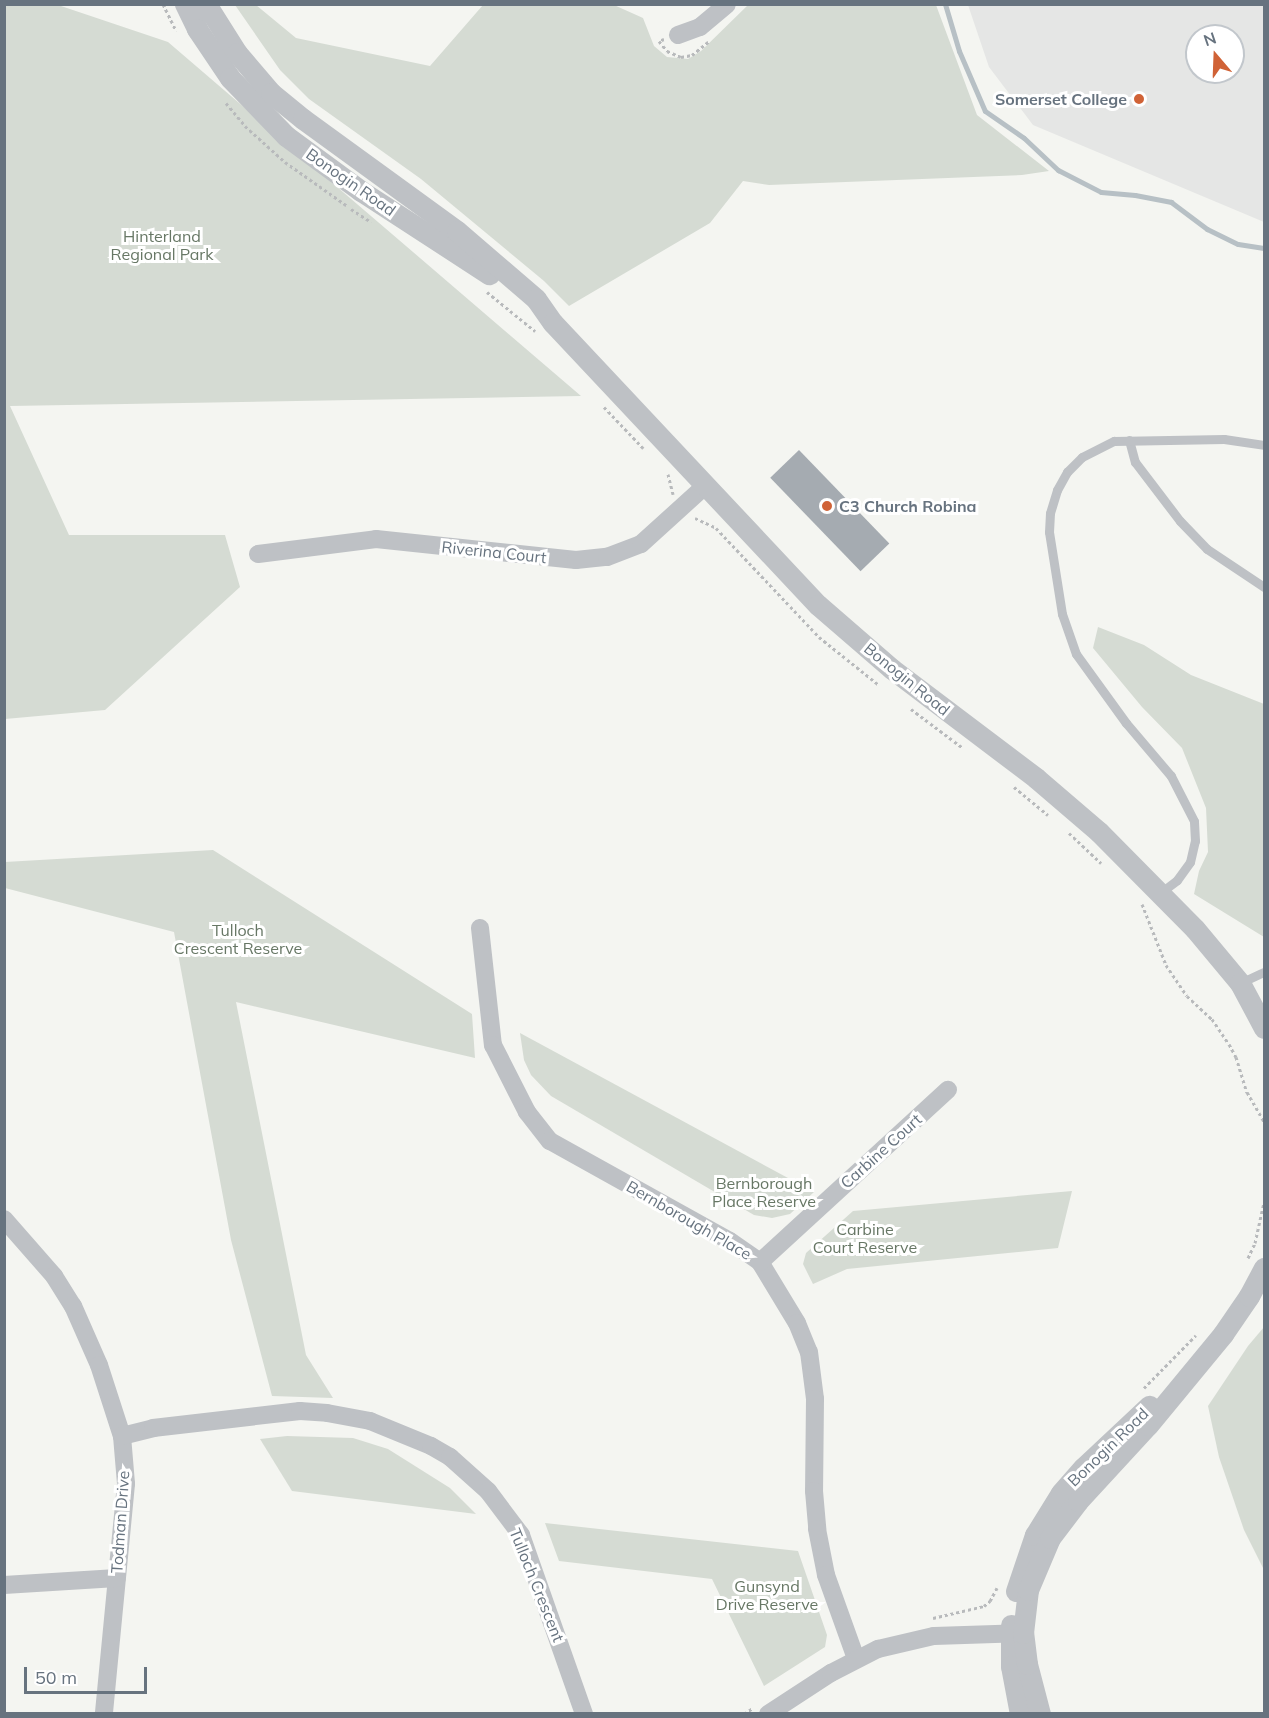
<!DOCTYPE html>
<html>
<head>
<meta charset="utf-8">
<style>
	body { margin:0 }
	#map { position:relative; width:1269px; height:1718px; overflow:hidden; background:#f4f5f1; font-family:Mulish,sans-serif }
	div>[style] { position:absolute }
	.built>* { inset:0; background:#e5e6e5 }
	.green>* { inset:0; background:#d5dbd3 }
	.stream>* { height:5px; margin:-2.5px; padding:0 2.5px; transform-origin:2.5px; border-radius:2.5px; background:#b7c0c5 }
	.building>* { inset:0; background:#a5abb1; transform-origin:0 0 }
	.path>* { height:3px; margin-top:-1.5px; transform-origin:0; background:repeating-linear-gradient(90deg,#b8babc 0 3px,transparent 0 6px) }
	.service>* { height:9px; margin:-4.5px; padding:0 4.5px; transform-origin:4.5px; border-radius:4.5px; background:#bec1c5 }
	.minor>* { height:18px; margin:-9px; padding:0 9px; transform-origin:9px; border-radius:9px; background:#bec1c5 }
	.tertiary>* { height:21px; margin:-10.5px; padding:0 10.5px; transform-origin:10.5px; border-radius:10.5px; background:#bec1c5 }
	.dots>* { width:16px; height:16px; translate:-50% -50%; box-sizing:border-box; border:3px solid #fff; border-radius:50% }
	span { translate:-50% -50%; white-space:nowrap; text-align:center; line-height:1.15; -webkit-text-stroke:6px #fff; paint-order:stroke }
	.poi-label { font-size:16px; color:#67737f; font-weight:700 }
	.right { translate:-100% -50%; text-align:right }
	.left { translate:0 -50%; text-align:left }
	.street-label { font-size:16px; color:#67737f }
	.park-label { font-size:16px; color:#677765 }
	.frame { position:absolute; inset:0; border:6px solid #67737f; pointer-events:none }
	.north { position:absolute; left:1185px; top:24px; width:60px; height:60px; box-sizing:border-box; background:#fff; border:2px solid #c2c7cc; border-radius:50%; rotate:341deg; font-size:16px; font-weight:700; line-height:24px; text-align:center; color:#67737f }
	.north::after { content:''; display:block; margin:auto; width:21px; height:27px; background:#d06236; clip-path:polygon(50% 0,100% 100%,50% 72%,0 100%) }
	.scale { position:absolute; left:24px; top:1667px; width:123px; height:27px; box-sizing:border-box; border:3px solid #67737f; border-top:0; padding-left:8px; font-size:18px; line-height:21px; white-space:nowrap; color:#67737f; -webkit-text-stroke:4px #fff; paint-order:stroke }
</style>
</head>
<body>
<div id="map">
	<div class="built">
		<div style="clip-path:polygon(evenodd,968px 5px,1264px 5px,1264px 222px,1033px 125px,989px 67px,968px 5px,1197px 36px,1233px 36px,1233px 72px,1197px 72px,1197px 36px)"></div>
	</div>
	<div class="green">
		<div style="clip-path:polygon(5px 5px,58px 5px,168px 42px,581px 396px,10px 406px,69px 535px,225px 535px,240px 587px,105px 710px,5px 719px)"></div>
		<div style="clip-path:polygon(235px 5px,256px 5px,296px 38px,430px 66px,483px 5px,614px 5px,643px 18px,654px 46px,667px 57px,688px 59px,701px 51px,748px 5px,936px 5px,977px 115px,1049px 171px,1022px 175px,769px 185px,743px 181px,710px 223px,569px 306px,544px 281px,421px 179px,309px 99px,280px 70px)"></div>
		<div style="clip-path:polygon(1098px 627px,1144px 645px,1191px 675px,1264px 704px,1264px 937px,1194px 894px,1199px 871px,1208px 852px,1206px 808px,1182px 748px,1142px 707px,1093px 648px)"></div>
		<div style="clip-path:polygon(213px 850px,472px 1014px,475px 1058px,236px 1002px,306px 1355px,333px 1398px,272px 1396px,231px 1240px,174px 932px,5px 888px,5px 862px)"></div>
		<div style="clip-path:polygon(520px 1033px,814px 1192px,790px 1214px,772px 1218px,754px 1215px,551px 1096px,531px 1075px,524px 1060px)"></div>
		<div style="clip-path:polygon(1072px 1191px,1058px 1248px,847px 1269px,813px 1284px,803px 1264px,806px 1253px,853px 1211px)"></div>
		<div style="clip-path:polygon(1264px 1327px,1264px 1570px,1244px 1530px,1219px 1457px,1208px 1406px,1248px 1346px)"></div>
		<div style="clip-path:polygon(287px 1436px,353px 1438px,388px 1449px,450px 1488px,476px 1514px,292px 1491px,260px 1439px)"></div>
		<div style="clip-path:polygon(545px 1523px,798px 1551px,827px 1635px,825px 1647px,764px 1686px,712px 1579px,559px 1561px)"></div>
	</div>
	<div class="stream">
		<div style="left:945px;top:4px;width:49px;rotate:73.4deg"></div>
		<div style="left:959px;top:51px;width:65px;rotate:66.6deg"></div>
		<div style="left:985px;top:111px;width:47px;rotate:34.7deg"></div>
		<div style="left:1024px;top:138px;width:47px;rotate:43.3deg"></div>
		<div style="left:1058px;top:170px;width:48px;rotate:27.1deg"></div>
		<div style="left:1101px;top:192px;width:34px;rotate:5deg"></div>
		<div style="left:1135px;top:195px;width:37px;rotate:11deg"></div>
		<div style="left:1171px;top:202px;width:45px;rotate:36.9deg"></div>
		<div style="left:1207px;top:229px;width:34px;rotate:26deg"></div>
		<div style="left:1238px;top:244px;width:26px;rotate:9deg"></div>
	</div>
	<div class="building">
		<div style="left:799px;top:450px;width:130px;height:40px;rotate:46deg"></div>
	</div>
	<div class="path">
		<div style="left:163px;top:4px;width:30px;rotate:64deg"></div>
		<div style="left:664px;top:39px;width:5px;rotate:158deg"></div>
		<div style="left:659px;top:41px;width:13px;rotate:51deg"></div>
		<div style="left:667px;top:51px;width:15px;rotate:23deg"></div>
		<div style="left:681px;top:57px;width:11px;rotate:-10deg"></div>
		<div style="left:692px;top:55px;width:21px;rotate:-39deg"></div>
		<div style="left:226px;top:103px;width:30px;rotate:50deg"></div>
		<div style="left:245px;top:126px;width:54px;rotate:42deg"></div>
		<div style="left:285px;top:162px;width:75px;rotate:35.2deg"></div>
		<div style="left:351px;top:209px;width:24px;rotate:33deg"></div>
		<div style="left:487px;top:292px;width:62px;rotate:39.1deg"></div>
		<div style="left:604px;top:407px;width:57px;rotate:46.4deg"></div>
		<div style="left:668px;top:474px;width:21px;rotate:76deg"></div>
		<div style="left:695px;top:518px;width:23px;rotate:25deg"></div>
		<div style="left:716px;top:528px;width:150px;rotate:46.6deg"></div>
		<div style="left:819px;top:637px;width:77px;rotate:38.7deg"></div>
		<div style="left:911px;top:709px;width:65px;rotate:36.9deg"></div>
		<div style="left:1014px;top:787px;width:44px;rotate:39.5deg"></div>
		<div style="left:1069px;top:833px;width:44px;rotate:43.2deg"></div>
		<div style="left:1142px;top:904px;width:66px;rotate:68.5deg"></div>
		<div style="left:1166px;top:965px;width:37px;rotate:56deg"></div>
		<div style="left:1187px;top:996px;width:34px;rotate:43deg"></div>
		<div style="left:1212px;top:1019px;width:30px;rotate:56deg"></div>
		<div style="left:1229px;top:1044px;width:15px;rotate:62deg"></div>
		<div style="left:1236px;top:1057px;width:37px;rotate:73deg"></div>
		<div style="left:1247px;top:1092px;width:34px;rotate:60deg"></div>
		<div style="left:1248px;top:1258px;width:17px;rotate:-65deg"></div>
		<div style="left:1255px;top:1243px;width:42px;rotate:-77.6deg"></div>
		<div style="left:1144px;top:1388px;width:74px;rotate:-45.5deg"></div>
		<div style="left:933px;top:1618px;width:52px;rotate:-13.2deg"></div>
		<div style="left:984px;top:1606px;width:8px;rotate:-40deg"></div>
		<div style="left:990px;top:1601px;width:15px;rotate:-62deg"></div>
		<div style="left:744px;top:1714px;width:11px;rotate:-34deg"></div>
	</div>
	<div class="service">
		<div style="left:1129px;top:440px;width:23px;rotate:75deg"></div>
		<div style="left:1135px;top:462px;width:74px;rotate:52.7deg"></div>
		<div style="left:1180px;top:521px;width:39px;rotate:46deg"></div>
		<div style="left:1207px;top:549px;width:69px;rotate:33.7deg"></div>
		<div style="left:1160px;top:893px;width:21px;rotate:-37deg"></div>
		<div style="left:1177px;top:880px;width:22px;rotate:-54deg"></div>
		<div style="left:1190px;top:862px;width:22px;rotate:-77deg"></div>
		<div style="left:1195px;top:841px;width:20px;rotate:-93deg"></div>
		<div style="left:1194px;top:821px;width:51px;rotate:-117.1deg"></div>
		<div style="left:1171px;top:776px;width:70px;rotate:-130.3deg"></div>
		<div style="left:1126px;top:723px;width:85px;rotate:-125.9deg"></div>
		<div style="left:1076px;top:654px;width:42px;rotate:-109.3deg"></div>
		<div style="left:1062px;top:614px;width:83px;rotate:-99deg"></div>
		<div style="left:1049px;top:532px;width:19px;rotate:-87deg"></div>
		<div style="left:1050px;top:513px;width:24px;rotate:-73deg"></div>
		<div style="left:1057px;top:490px;width:21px;rotate:-61deg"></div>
		<div style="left:1067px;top:472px;width:21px;rotate:-45deg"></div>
		<div style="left:1082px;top:457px;width:36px;rotate:-27deg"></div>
		<div style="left:1114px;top:441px;width:110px;rotate:-1deg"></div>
		<div style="left:1224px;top:439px;width:40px;rotate:8.5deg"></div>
		<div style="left:1240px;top:983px;width:26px;rotate:-25deg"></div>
	</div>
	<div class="minor">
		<div style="left:678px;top:35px;width:23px;rotate:-20deg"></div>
		<div style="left:700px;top:27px;width:35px;rotate:-40deg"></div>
		<div style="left:258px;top:554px;width:119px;rotate:-7.2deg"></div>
		<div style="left:376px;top:539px;width:201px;rotate:6deg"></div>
		<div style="left:576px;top:560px;width:31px;rotate:-6deg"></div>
		<div style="left:607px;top:557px;width:36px;rotate:-21deg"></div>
		<div style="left:641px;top:544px;width:88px;rotate:-42.2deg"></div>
		<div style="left:480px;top:928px;width:118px;rotate:83.7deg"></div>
		<div style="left:493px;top:1045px;width:75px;rotate:63.1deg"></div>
		<div style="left:527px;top:1112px;width:37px;rotate:52deg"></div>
		<div style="left:550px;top:1141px;width:206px;rotate:29.1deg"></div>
		<div style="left:730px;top:1241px;width:37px;rotate:35deg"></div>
		<div style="left:760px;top:1262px;width:71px;rotate:58.8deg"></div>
		<div style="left:797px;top:1323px;width:31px;rotate:68deg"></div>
		<div style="left:809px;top:1352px;width:47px;rotate:82.7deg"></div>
		<div style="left:815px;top:1399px;width:92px;rotate:90.6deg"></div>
		<div style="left:814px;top:1491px;width:38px;rotate:85deg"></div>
		<div style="left:817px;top:1529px;width:47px;rotate:78.9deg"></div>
		<div style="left:826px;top:1575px;width:89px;rotate:70.3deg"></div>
		<div style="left:4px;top:1219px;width:76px;rotate:48.7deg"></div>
		<div style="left:54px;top:1276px;width:36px;rotate:58deg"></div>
		<div style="left:73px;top:1306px;width:64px;rotate:66.2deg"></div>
		<div style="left:99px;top:1365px;width:75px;rotate:72.1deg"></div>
		<div style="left:122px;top:1436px;width:48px;rotate:85.2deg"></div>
		<div style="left:126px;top:1484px;width:231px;rotate:95.5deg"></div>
		<div style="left:760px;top:1262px;width:255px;rotate:-42.5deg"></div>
		<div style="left:122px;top:1436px;width:32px;rotate:-14deg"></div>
		<div style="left:153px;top:1428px;width:148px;rotate:-6.6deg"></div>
		<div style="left:300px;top:1411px;width:27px;rotate:4deg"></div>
		<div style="left:327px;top:1413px;width:44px;rotate:10.5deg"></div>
		<div style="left:370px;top:1421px;width:66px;rotate:22.3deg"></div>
		<div style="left:431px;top:1446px;width:22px;rotate:30deg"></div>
		<div style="left:450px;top:1457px;width:51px;rotate:41.8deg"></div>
		<div style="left:488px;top:1491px;width:55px;rotate:53.1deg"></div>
		<div style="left:521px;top:1535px;width:190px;rotate:70.6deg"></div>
		<div style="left:4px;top:1585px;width:113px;rotate:-3.5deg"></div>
		<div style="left:768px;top:1714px;width:75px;rotate:-33.1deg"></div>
		<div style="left:831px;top:1673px;width:53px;rotate:-27.1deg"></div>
		<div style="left:878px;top:1649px;width:57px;rotate:-13.1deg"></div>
		<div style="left:934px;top:1636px;width:89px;rotate:-1.9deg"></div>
	</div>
	<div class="tertiary">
		<div style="left:185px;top:4px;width:28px;rotate:64deg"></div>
		<div style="left:197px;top:29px;width:59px;rotate:56deg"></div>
		<div style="left:230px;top:78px;width:81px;rotate:46deg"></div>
		<div style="left:286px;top:136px;width:93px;rotate:36.3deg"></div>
		<div style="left:361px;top:191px;width:153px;rotate:33deg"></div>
		<div style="left:206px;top:4px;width:58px;rotate:57.7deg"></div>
		<div style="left:237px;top:53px;width:52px;rotate:49.6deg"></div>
		<div style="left:271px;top:93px;width:41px;rotate:39.1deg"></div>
		<div style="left:303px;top:119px;width:190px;rotate:36deg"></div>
		<div style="left:457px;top:231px;width:104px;rotate:40.7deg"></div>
		<div style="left:536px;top:299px;width:29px;rotate:55deg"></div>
		<div style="left:553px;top:323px;width:387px;rotate:46.8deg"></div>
		<div style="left:818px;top:605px;width:98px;rotate:40.9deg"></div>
		<div style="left:892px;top:669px;width:181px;rotate:37.1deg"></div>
		<div style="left:1036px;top:778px;width:83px;rotate:40.6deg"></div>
		<div style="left:1099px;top:832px;width:136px;rotate:45.3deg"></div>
		<div style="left:1195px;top:929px;width:70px;rotate:50.2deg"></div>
		<div style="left:1240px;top:983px;width:51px;rotate:61.9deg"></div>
		<div style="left:1016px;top:1591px;width:59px;rotate:-71.3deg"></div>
		<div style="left:1035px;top:1535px;width:49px;rotate:-58.2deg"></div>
		<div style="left:1061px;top:1493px;width:33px;rotate:-49deg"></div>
		<div style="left:1083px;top:1468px;width:91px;rotate:-43.2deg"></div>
		<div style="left:1011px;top:1625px;width:41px;rotate:90deg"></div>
		<div style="left:1011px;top:1666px;width:49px;rotate:79.4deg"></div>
		<div style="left:1040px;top:1714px;width:52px;rotate:-104.6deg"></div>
		<div style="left:1027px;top:1664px;width:31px;rotate:-97deg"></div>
		<div style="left:1023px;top:1633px;width:43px;rotate:-83.4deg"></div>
		<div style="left:1028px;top:1590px;width:56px;rotate:-67.1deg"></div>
		<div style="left:1050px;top:1538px;width:46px;rotate:-52.9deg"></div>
		<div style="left:1078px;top:1501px;width:103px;rotate:-47.4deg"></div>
		<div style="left:1148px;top:1425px;width:118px;rotate:-50.5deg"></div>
		<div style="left:1223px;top:1334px;width:46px;rotate:-55.6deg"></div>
		<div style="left:1249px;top:1296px;width:32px;rotate:-62deg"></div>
	</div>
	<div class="dots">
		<div style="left:1139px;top:99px;background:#d06236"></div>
		<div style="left:827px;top:506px;background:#d06236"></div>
	</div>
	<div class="poi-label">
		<span class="right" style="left:1127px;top:99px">Somerset College</span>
		<span class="left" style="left:839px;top:506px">C3 Church Robina</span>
	</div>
	<div class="street-label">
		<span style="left:351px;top:182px;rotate:35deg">Bonogin Road</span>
		<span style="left:494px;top:552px;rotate:6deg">Riverina Court</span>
		<span style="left:907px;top:679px;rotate:39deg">Bonogin Road</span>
		<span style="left:881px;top:1151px;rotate:-42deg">Carbine Court</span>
		<span style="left:689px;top:1220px;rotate:30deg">Bernborough Place</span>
		<span style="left:1108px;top:1447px;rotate:-44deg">Bonogin Road</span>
		<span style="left:120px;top:1522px;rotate:-86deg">Todman Drive</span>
		<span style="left:537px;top:1585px;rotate:68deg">Tulloch Crescent</span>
	</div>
	<div class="park-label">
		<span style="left:162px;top:245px">Hinterland<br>Regional Park</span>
		<span style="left:238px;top:939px">Tulloch<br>Crescent Reserve</span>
		<span style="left:764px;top:1192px">Bernborough<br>Place Reserve</span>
		<span style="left:865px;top:1238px">Carbine<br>Court Reserve</span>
		<span style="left:767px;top:1595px">Gunsynd<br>Drive Reserve</span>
	</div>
	<div class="frame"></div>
	<div class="north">N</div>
	<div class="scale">50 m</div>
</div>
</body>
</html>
